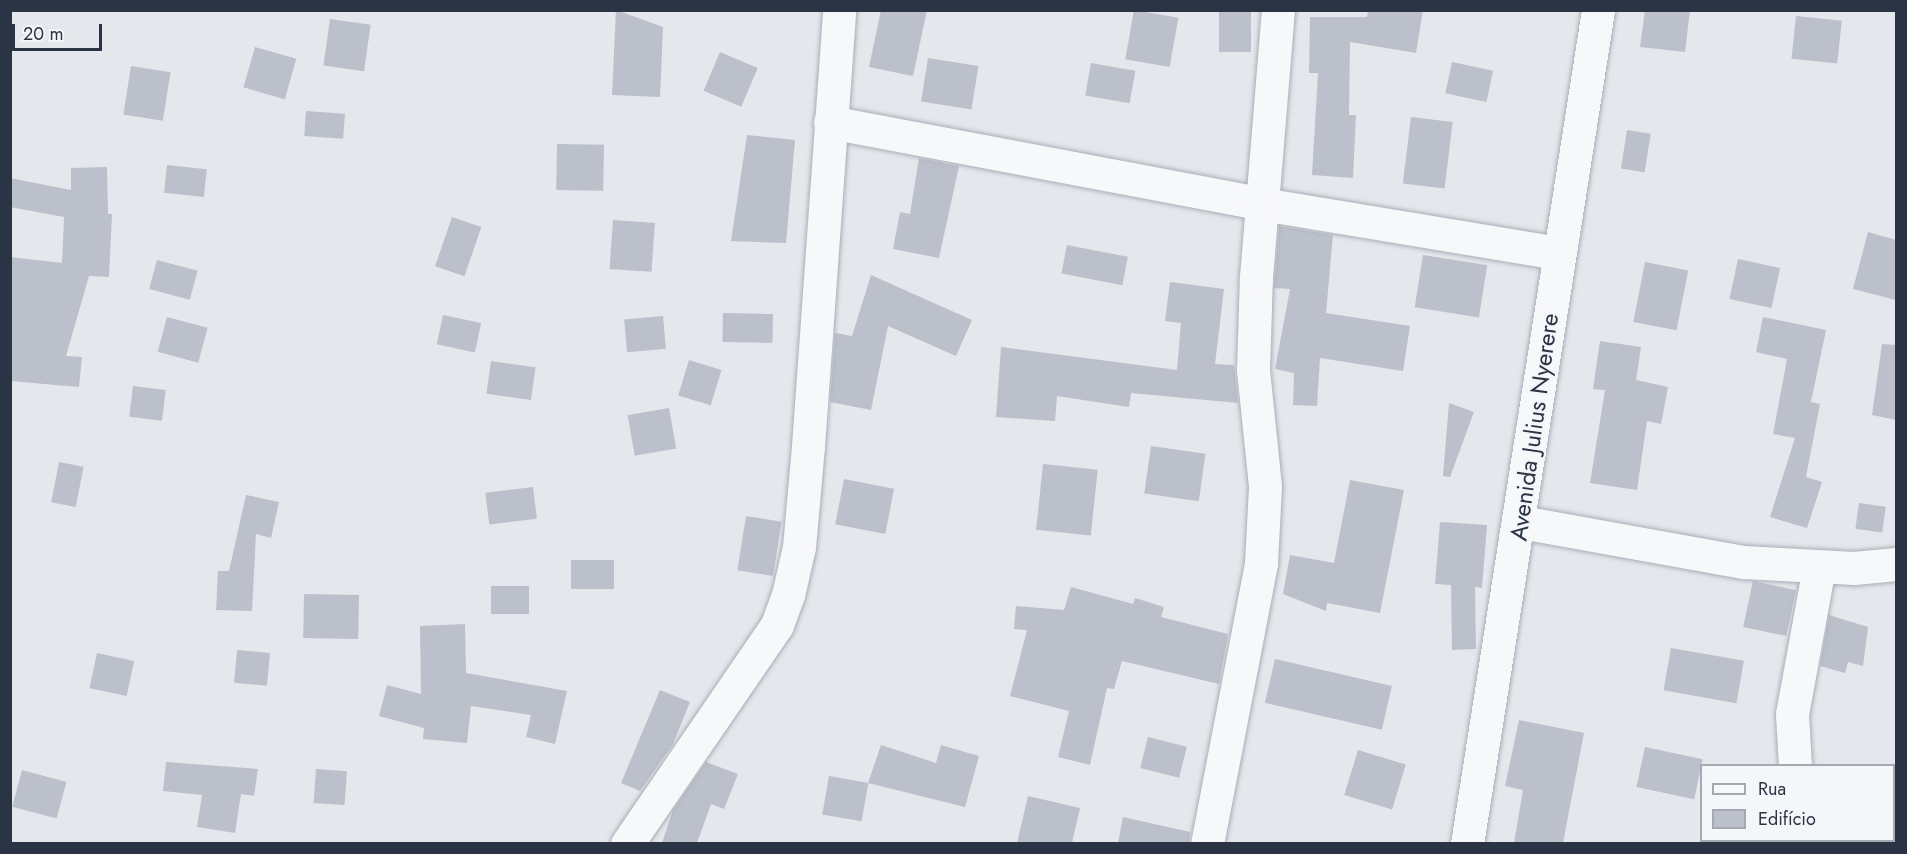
<!DOCTYPE html>
<html>
<head>
<meta charset="utf-8">
<style>
	body { margin:0 }
	#map { position:relative; width:1907px; height:854px; overflow:hidden; background:#e4e7ec; font-family:Jost,sans-serif }
	div>[style] { position:absolute }
	.building>* { inset:0; background:#bbc0ca; transform-origin:0 0 }
	.roads { filter:drop-shadow(0 0 2px #a9aeb7) drop-shadow(0 0 2px #a9aeb7) }
	.minor>* { height:33px; margin:-16.5px; padding:0 16.5px; transform-origin:16.5px; border-radius:16.5px; background:#f7f8fa }
	.tertiary>* { height:33px; margin:-16.5px; padding:0 16.5px; transform-origin:16.5px; border-radius:16.5px; background:#f7f8fa }
	span { translate:-50% -50%; white-space:nowrap; text-align:center; line-height:1.15; -webkit-text-stroke:4.5px #f4f6f9; paint-order:stroke }
	.street-label { font-size:24px; color:#2b3445 }
	.frame { position:absolute; inset:0; border:12px solid #2b3445; pointer-events:none }
	.legend { position:absolute; left:1700px; top:764px; width:195px; height:78px; box-sizing:border-box; background:#f4f6f9; border:2px solid #a4a8b1; margin:0; padding:8px 10px; list-style:none; font-size:18px; color:#2b3445 }
	.legend li { display:flex; align-items:center; gap:12px; height:30px }
	.legend b { width:30px; border:2px solid #a4a8b1 }
	.scale { position:absolute; left:12px; top:24px; width:90px; height:27px; box-sizing:border-box; border:3px solid #2b3445; border-top:0; padding-left:8px; font-size:18px; line-height:21px; white-space:nowrap; color:#2b3445; -webkit-text-stroke:4px #f4f6f9; paint-order:stroke }
</style>
</head>
<body>
<div id="map">
	<div class="building">
		<div style="clip-path:polygon(616px 10px,663px 27px,660px 97px,612px 95px)"></div>
		<div style="clip-path:polygon(881px 10px,927px 10px,913px 76px,869px 67px)"></div>
		<div style="left:1134px;top:10px;width:45px;height:50px;rotate:10deg"></div>
		<div style="left:1219px;top:10px;width:32px;height:42px"></div>
		<div style="clip-path:polygon(1368px 10px,1423px 10px,1416px 53px,1350px 42px,1349px 115px,1356px 115px,1353px 178px,1312px 175px,1318px 73px,1309px 73px,1310px 17px,1367px 17px)"></div>
		<div style="clip-path:polygon(1645px 10px,1690px 10px,1685px 52px,1640px 47px)"></div>
		<div style="left:1796px;top:16px;width:46px;height:43px;rotate:6deg"></div>
		<div style="left:330px;top:19px;width:41px;height:47px;rotate:8deg"></div>
		<div style="left:255px;top:47px;width:43px;height:42px;rotate:16deg"></div>
		<div style="left:720px;top:52px;width:41px;height:42px;rotate:23deg"></div>
		<div style="left:928px;top:58px;width:51px;height:44px;rotate:9deg"></div>
		<div style="left:1452px;top:62px;width:42px;height:32px;rotate:12deg"></div>
		<div style="left:1091px;top:63px;width:45px;height:33px;rotate:10deg"></div>
		<div style="left:131px;top:66px;width:40px;height:49px;rotate:9deg"></div>
		<div style="left:306px;top:111px;width:39px;height:25px;rotate:4deg"></div>
		<div style="left:1411px;top:117px;width:42px;height:67px;rotate:7deg"></div>
		<div style="left:1627px;top:130px;width:24px;height:39px;rotate:9deg"></div>
		<div style="clip-path:polygon(747px 135px,795px 140px,786px 243px,731px 241px)"></div>
		<div style="left:557px;top:144px;width:47px;height:46px;rotate:1deg"></div>
		<div style="clip-path:polygon(919px 158px,959px 166px,939px 258px,893px 249px,900px 212px,910px 214px)"></div>
		<div style="left:167px;top:165px;width:40px;height:28px;rotate:6deg"></div>
		<div style="clip-path:polygon(107px 167px,108px 214px,112px 214px,109px 277px,89px 276px,66px 356px,82px 357px,79px 387px,10px 381px,10px 257px,62px 263px,64px 217px,10px 207px,10px 178px,71px 190px,71px 168px)"></div>
		<div style="left:452px;top:217px;width:31px;height:52px;rotate:19deg"></div>
		<div style="left:613px;top:220px;width:42px;height:49px;rotate:4deg"></div>
		<div style="clip-path:polygon(1279px 226px,1333px 235px,1326px 313px,1410px 326px,1403px 371px,1320px 358px,1317px 406px,1293px 405px,1294px 373px,1275px 369px,1290px 289px,1274px 288px)"></div>
		<div style="clip-path:polygon(1868px 232px,1896px 240px,1896px 300px,1853px 289px)"></div>
		<div style="left:1067px;top:245px;width:62px;height:29px;rotate:11deg"></div>
		<div style="left:1423px;top:255px;width:65px;height:53px;rotate:9deg"></div>
		<div style="left:1738px;top:259px;width:43px;height:41px;rotate:12deg"></div>
		<div style="left:157px;top:260px;width:42px;height:30px;rotate:15deg"></div>
		<div style="left:1645px;top:262px;width:44px;height:61px;rotate:11deg"></div>
		<div style="clip-path:polygon(871px 275px,972px 320px,956px 356px,888px 326px,871px 410px,830px 402px,835px 333px,852px 336px)"></div>
		<div style="clip-path:polygon(1170px 282px,1224px 289px,1215px 364px,1234px 365px,1238px 403px,1131px 393px,1129px 407px,1057px 396px,1055px 421px,996px 417px,1001px 347px,1177px 370px,1181px 323px,1165px 321px)"></div>
		<div style="left:723px;top:313px;width:50px;height:29px;rotate:1deg"></div>
		<div style="left:443px;top:315px;width:39px;height:30px;rotate:12deg"></div>
		<div style="left:663px;top:316px;width:33px;height:39px;rotate:85deg"></div>
		<div style="left:167px;top:317px;width:42px;height:36px;rotate:15deg"></div>
		<div style="clip-path:polygon(1763px 317px,1826px 330px,1811px 402px,1820px 404px,1806px 477px,1822px 482px,1807px 528px,1770px 517px,1795px 438px,1773px 434px,1787px 359px,1756px 352px)"></div>
		<div style="clip-path:polygon(1600px 341px,1641px 347px,1636px 380px,1668px 387px,1661px 424px,1647px 421px,1637px 490px,1590px 483px,1605px 390px,1593px 389px)"></div>
		<div style="clip-path:polygon(1882px 344px,1896px 345px,1896px 420px,1872px 415px)"></div>
		<div style="left:689px;top:360px;width:34px;height:37px;rotate:17deg"></div>
		<div style="left:491px;top:361px;width:45px;height:33px;rotate:8deg"></div>
		<div style="left:133px;top:386px;width:33px;height:31px;rotate:7deg"></div>
		<div style="clip-path:polygon(1449px 403px,1474px 412px,1450px 477px,1443px 476px)"></div>
		<div style="left:669px;top:408px;width:41px;height:42px;rotate:80deg"></div>
		<div style="left:1151px;top:446px;width:55px;height:48px;rotate:8deg"></div>
		<div style="left:59px;top:462px;width:25px;height:41px;rotate:11deg"></div>
		<div style="left:1043px;top:464px;width:55px;height:66px;rotate:6deg"></div>
		<div style="left:844px;top:479px;width:51px;height:46px;rotate:11deg"></div>
		<div style="clip-path:polygon(1350px 480px,1404px 490px,1380px 613px,1327px 603px,1326px 611px,1283px 594px,1290px 555px,1334px 563px)"></div>
		<div style="left:533px;top:487px;width:32px;height:48px;rotate:83deg"></div>
		<div style="clip-path:polygon(246px 495px,279px 502px,271px 538px,256px 534px,252px 611px,216px 610px,218px 571px,229px 571px)"></div>
		<div style="left:1859px;top:503px;width:27px;height:26px;rotate:8deg"></div>
		<div style="left:746px;top:516px;width:36px;height:55px;rotate:9deg"></div>
		<div style="clip-path:polygon(1440px 522px,1487px 525px,1482px 588px,1475px 587px,1476px 649px,1452px 650px,1451px 585px,1435px 584px)"></div>
		<div style="left:614px;top:560px;width:29px;height:43px;rotate:90deg"></div>
		<div style="left:1753px;top:581px;width:44px;height:47px;rotate:12deg"></div>
		<div style="left:491px;top:586px;width:38px;height:28px"></div>
		<div style="clip-path:polygon(1071px 587px,1133px 604px,1135px 598px,1164px 607px,1161px 617px,1228px 634px,1219px 684px,1122px 661px,1114px 689px,1107px 688px,1090px 765px,1058px 757px,1069px 711px,1010px 696px,1027px 630px,1014px 629px,1016px 606px,1064px 610px)"></div>
		<div style="left:304px;top:594px;width:55px;height:44px;rotate:1deg"></div>
		<div style="clip-path:polygon(1829px 615px,1868px 627px,1863px 666px,1848px 662px,1845px 673px,1820px 666px)"></div>
		<div style="clip-path:polygon(465px 624px,466px 673px,567px 691px,555px 744px,526px 737px,531px 715px,471px 706px,467px 743px,423px 739px,424px 728px,379px 716px,387px 685px,421px 694px,420px 626px)"></div>
		<div style="left:1671px;top:648px;width:74px;height:43px;rotate:10deg"></div>
		<div style="left:237px;top:650px;width:33px;height:33px;rotate:5deg"></div>
		<div style="left:97px;top:653px;width:38px;height:36px;rotate:12deg"></div>
		<div style="left:1275px;top:659px;width:120px;height:45px;rotate:13deg"></div>
		<div style="clip-path:polygon(660px 690px,690px 702px,673px 744px,640px 791px,621px 783px)"></div>
		<div style="clip-path:polygon(1519px 720px,1584px 733px,1563px 843px,1514px 843px,1523px 790px,1505px 786px)"></div>
		<div style="left:1148px;top:737px;width:40px;height:32px;rotate:14deg"></div>
		<div style="clip-path:polygon(881px 745px,936px 763px,941px 745px,979px 756px,965px 807px,868px 783px)"></div>
		<div style="left:1645px;top:747px;width:59px;height:41px;rotate:12deg"></div>
		<div style="left:1358px;top:750px;width:50px;height:47px;rotate:17deg"></div>
		<div style="clip-path:polygon(166px 762px,258px 769px,254px 796px,241px 794px,235px 833px,197px 827px,202px 795px,163px 791px)"></div>
		<div style="clip-path:polygon(706px 762px,738px 774px,724px 809px,711px 804px,697px 843px,662px 843px,673px 810px)"></div>
		<div style="left:316px;top:769px;width:31px;height:34px;rotate:4deg"></div>
		<div style="left:22px;top:770px;width:46px;height:38px;rotate:15deg"></div>
		<div style="left:829px;top:776px;width:40px;height:39px;rotate:10deg"></div>
		<div style="clip-path:polygon(1028px 796px,1080px 808px,1072px 843px,1017px 843px)"></div>
		<div style="clip-path:polygon(1123px 817px,1190px 832px,1189px 843px,1118px 843px)"></div>
	</div>
	<div class="roads">
		<div class="minor">
			<div style="left:830px;top:122px;width:440px;rotate:10.7deg"></div>
			<div style="left:1262px;top:204px;width:301px;rotate:9.4deg"></div>
			<div style="left:1521px;top:522px;width:227px;rotate:10.2deg"></div>
			<div style="left:1744px;top:562px;width:110px;rotate:3.1deg"></div>
			<div style="left:1854px;top:568px;width:42px;rotate:-5.4deg"></div>
			<div style="left:1795px;top:766px;width:52px;rotate:-93.3deg"></div>
			<div style="left:1792px;top:714px;width:149px;rotate:-79.6deg"></div>
			<div style="left:627px;top:844px;width:265px;rotate:-55.6deg"></div>
			<div style="left:777px;top:625px;width:32px;rotate:-70deg"></div>
			<div style="left:788px;top:595px;width:49px;rotate:-77.1deg"></div>
			<div style="left:799px;top:547px;width:101px;rotate:-84.9deg"></div>
			<div style="left:808px;top:446px;width:437px;rotate:-85.9deg"></div>
			<div style="left:1207px;top:844px;width:286px;rotate:-79.1deg"></div>
			<div style="left:1261px;top:563px;width:77px;rotate:-87deg"></div>
			<div style="left:1265px;top:486px;width:117px;rotate:-95.9deg"></div>
			<div style="left:1253px;top:370px;width:93px;rotate:-88.2deg"></div>
			<div style="left:1256px;top:277px;width:268px;rotate:-85.3deg"></div>
			<div style="left:1793px;top:844px;width:4px;rotate:-90deg"></div>
		</div>
		<div class="tertiary">
			<div style="left:1467px;top:844px;width:844px;rotate:-81.07deg"></div>
		</div>
	</div>
	<div class="street-label">
		<span style="left:1534px;top:427px;rotate:-82deg">Avenida Julius Nyerere</span>
	</div>
	<div class="frame"></div>
	<ul class="legend">
	<li><b style="height:8px;background:#f7f8fa"></b>Rua</li>
	<li><b style="height:16px;background:#bbc0ca"></b>Edifício</li>
	</ul>
	<div class="scale">20 m</div>
</div>
</body>
</html>
